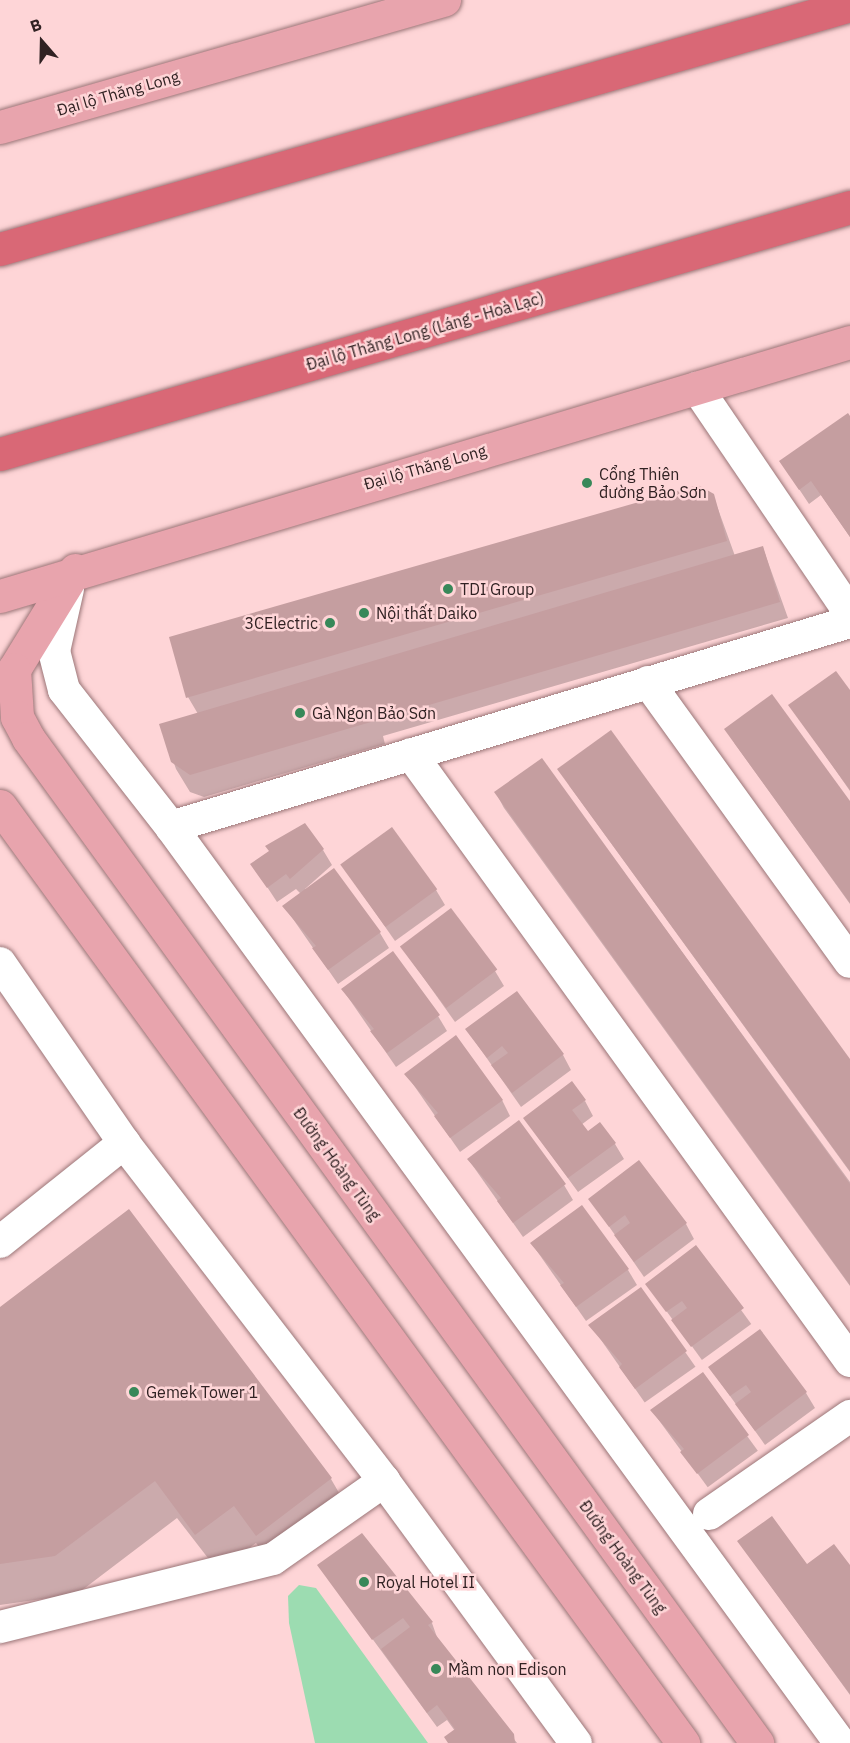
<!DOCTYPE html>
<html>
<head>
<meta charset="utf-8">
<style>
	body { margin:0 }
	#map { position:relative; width:850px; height:1743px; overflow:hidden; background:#fed5d7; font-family:"IBM Plex Sans",sans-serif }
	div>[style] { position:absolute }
	.green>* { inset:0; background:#9cdcb1 }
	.shadow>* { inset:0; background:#0003; transform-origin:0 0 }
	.building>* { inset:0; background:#c59ea0; transform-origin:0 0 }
	.roads { filter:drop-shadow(0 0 2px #9b7678) drop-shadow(0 0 2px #9b7678) }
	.minor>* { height:32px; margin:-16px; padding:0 16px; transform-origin:16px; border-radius:16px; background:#fff }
	.major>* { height:33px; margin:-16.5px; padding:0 16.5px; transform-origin:16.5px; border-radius:16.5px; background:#e8a4ad }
	.highway>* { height:33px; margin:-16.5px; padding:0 16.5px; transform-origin:16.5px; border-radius:16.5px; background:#d96876 }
	.dots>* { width:16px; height:16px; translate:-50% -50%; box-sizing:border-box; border:3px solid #fed5d7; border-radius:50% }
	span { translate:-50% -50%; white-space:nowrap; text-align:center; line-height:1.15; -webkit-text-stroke:5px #fed5d7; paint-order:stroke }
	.street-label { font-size:16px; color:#312223 }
	.poi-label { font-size:16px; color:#312223 }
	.left { translate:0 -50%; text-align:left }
	.right { translate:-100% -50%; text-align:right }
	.north { position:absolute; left:12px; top:12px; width:60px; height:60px; -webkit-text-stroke:4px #fed5d7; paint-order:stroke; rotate:340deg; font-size:16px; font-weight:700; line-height:24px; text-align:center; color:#312223 }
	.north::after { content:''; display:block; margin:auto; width:21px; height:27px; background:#312223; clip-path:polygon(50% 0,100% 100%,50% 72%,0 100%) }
</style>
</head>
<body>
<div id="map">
	<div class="green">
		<div style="clip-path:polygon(299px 1585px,316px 1588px,428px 1743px,315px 1743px,289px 1623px,288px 1596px)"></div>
	</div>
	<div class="shadow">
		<div style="clip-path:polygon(850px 419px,850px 537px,821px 495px,809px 504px,781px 462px)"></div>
		<div style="clip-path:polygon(713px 495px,735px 556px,763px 548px,788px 618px,383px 736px,385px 744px,204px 797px,190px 792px,176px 769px,161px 725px,198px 714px,188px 697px)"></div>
		<div style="clip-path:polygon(850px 692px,850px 791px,790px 705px)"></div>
		<div style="clip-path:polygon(726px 729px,850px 804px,850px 904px,735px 744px)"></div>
		<div style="clip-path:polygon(542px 760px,850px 1182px,850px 1286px,504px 808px,496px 793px)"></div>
		<div style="clip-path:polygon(568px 784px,850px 1062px,850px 1172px)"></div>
		<div style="clip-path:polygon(323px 850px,332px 865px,305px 889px,380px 933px,389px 948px,338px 984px,284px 906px,301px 894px,296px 889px,277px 902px,252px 864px)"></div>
		<div style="clip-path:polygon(342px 865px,436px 890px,445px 905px,395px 941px)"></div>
		<div style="clip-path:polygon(401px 946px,495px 971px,504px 986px,455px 1022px)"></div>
		<div style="clip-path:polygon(343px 990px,438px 1016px,447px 1031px,396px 1067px)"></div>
		<div style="clip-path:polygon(467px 1030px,563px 1055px,571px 1070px,521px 1107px)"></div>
		<div style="clip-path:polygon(406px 1074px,502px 1100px,510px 1116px,460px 1152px)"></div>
		<div style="clip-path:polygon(585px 1101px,593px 1116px,581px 1125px,588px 1133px,615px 1144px,624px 1159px,578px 1192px,524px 1118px)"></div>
		<div style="clip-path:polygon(468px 1159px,564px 1185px,573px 1200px,523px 1237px)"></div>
		<div style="clip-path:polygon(590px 1199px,686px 1224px,694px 1239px,644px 1277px)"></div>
		<div style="clip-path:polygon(129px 1212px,331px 1479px,353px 1517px,279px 1573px,256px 1543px,218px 1571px,177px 1518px,77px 1594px,0 1605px,0 1308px)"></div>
		<div style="clip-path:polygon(532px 1244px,628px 1270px,637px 1285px,586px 1321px)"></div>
		<div style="left:696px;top:1248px;width:94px;height:61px;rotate:54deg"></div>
		<div style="left:641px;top:1289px;width:95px;height:62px;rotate:55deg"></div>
		<div style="clip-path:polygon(710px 1368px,806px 1393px,815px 1408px,765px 1445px)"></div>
		<div style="left:702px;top:1374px;width:95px;height:62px;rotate:54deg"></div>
		<div style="clip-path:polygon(739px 1542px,807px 1566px,850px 1568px,850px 1695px)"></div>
		<div style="clip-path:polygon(319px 1566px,432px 1623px,438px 1640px,517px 1743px,449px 1743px,455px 1731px,447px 1720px,437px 1727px)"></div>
	</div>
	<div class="building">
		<div style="clip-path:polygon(848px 413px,850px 416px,850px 537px,811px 481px,799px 490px,779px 461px)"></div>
		<div style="clip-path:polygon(698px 485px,714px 494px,727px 541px,186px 698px,169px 637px)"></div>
		<div style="clip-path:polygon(763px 546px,780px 602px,190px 775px,171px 762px,159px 724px)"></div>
		<div style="clip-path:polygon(836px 671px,850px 690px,850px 790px,788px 705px)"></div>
		<div style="clip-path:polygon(772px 694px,850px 801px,850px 903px,724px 729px)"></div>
		<div style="clip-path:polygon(611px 730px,850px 1059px,850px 1171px,557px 769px)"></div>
		<div style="clip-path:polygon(542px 758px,850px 1184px,850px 1285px,494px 792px)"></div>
		<div style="clip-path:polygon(305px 823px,324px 849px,290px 879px,286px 874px,267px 888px,250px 864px,269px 851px,265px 846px)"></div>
		<div style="left:392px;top:827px;width:77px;height:64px;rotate:54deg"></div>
		<div style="clip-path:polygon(334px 868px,381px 932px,328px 970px,312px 948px,316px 946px,282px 906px)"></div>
		<div style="left:451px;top:908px;width:77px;height:64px;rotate:53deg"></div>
		<div style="clip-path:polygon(393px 951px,440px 1015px,387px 1053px,370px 1031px,374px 1029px,341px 989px)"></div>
		<div style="clip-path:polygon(517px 991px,564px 1054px,512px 1093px,491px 1065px,508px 1053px,502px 1046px,487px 1058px,465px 1029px)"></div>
		<div style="clip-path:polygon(456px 1035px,503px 1100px,450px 1138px,434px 1116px,438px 1113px,404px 1074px)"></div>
		<div style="clip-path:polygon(572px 1081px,586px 1100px,572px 1110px,588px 1131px,600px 1122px,616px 1143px,568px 1178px,523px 1118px)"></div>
		<div style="clip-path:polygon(519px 1120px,566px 1184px,513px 1223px,497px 1201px,501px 1198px,467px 1159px)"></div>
		<div style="clip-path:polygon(639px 1160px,687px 1223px,634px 1262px,614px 1235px,630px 1223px,625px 1215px,609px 1227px,588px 1199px)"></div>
		<div style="clip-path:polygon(582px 1205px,629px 1269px,576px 1307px,560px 1285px,564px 1283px,530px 1243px)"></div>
		<div style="clip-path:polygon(129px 1209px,332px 1478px,256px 1536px,234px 1506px,195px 1535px,155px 1481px,55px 1556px,0 1564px,0 1307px)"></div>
		<div style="clip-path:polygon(696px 1245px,744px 1308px,691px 1347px,671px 1320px,687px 1308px,682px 1301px,666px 1312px,645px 1284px)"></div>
		<div style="clip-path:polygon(641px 1287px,687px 1351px,635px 1389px,619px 1367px,622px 1364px,588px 1325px)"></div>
		<div style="clip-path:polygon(760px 1329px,807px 1392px,755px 1431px,735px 1404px,751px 1392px,746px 1385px,730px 1396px,708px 1367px)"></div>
		<div style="clip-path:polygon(703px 1372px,749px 1435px,697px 1474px,680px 1452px,684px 1449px,650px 1410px)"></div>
		<div style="clip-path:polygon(772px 1516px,807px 1564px,834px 1544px,850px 1565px,850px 1694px,737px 1541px)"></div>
		<div style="clip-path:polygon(362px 1533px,433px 1622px,428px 1625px,514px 1734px,515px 1743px,448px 1743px,444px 1737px,455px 1729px,437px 1705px,427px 1713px,381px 1649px,410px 1627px,403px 1618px,372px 1640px,317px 1565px)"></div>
	</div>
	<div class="roads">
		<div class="minor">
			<div style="left:697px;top:388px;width:272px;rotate:55.8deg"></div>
			<div style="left:68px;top:589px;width:64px;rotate:102.7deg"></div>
			<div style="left:54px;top:651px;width:40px;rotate:75.6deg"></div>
			<div style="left:64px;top:690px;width:174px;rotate:52deg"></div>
			<div style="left:171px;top:827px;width:1134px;rotate:53.86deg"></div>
			<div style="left:648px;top:682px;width:345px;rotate:54.2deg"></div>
			<div style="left:411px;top:754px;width:749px;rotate:54.12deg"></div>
			<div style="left:171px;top:827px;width:709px;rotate:-16.8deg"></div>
			<div style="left:0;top:963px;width:219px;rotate:55.4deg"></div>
			<div style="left:124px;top:1143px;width:426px;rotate:52.4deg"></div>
			<div style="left:384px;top:1481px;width:325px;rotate:53.8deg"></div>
			<div style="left:0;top:1242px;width:159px;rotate:-38.6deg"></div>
			<div style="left:709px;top:1514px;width:172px;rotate:-34.8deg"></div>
			<div style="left:0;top:1627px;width:281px;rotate:-14deg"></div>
			<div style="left:273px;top:1559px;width:136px;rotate:-35.1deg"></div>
		</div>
		<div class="major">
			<div style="left:0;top:127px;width:462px;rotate:-16deg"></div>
			<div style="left:75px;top:570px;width:116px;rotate:121.6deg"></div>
			<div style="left:14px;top:669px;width:48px;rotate:86.4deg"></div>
			<div style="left:17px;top:717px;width:24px;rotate:62deg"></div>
			<div style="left:28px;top:738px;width:1242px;rotate:54.04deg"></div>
			<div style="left:0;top:596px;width:887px;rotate:-16.64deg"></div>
			<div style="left:0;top:806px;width:1160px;rotate:53.91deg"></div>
		</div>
		<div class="highway">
			<div style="left:0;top:249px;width:884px;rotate:-16.02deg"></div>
			<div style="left:0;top:454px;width:885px;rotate:-16.2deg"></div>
		</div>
	</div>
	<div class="dots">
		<div style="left:587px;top:483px;background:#388859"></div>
		<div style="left:448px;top:589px;background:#388859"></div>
		<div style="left:364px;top:613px;background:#388859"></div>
		<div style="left:330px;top:623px;background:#388859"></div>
		<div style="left:300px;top:713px;background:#388859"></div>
		<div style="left:134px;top:1392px;background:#388859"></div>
		<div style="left:364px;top:1582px;background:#388859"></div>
		<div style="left:436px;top:1669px;background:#388859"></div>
	</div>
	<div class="street-label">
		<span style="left:118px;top:93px;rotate:-16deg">Đại lộ Thăng Long</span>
		<span style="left:425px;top:331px;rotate:-16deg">Đại lộ Thăng Long (Láng - Hoà Lạc)</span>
		<span style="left:425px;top:467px;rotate:-16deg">Đại lộ Thăng Long</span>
		<span style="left:337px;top:1164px;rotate:54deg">Đường Hoàng Tùng</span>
		<span style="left:623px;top:1557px;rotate:54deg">Đường Hoàng Tùng</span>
	</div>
	<div class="poi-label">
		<span class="left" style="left:599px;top:483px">Cổng Thiên<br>đường Bảo Sơn</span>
		<span class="left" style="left:460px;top:589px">TDI Group</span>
		<span class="left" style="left:376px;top:613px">Nội thất Daiko</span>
		<span class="right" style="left:318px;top:623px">3CElectric</span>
		<span class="left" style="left:312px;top:713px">Gà Ngon Bảo Sơn</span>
		<span class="left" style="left:146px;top:1392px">Gemek Tower 1</span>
		<span class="left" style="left:376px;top:1582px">Royal Hotel II</span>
		<span class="left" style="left:448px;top:1669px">Mầm non Edison</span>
	</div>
	<div class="north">B</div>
</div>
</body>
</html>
